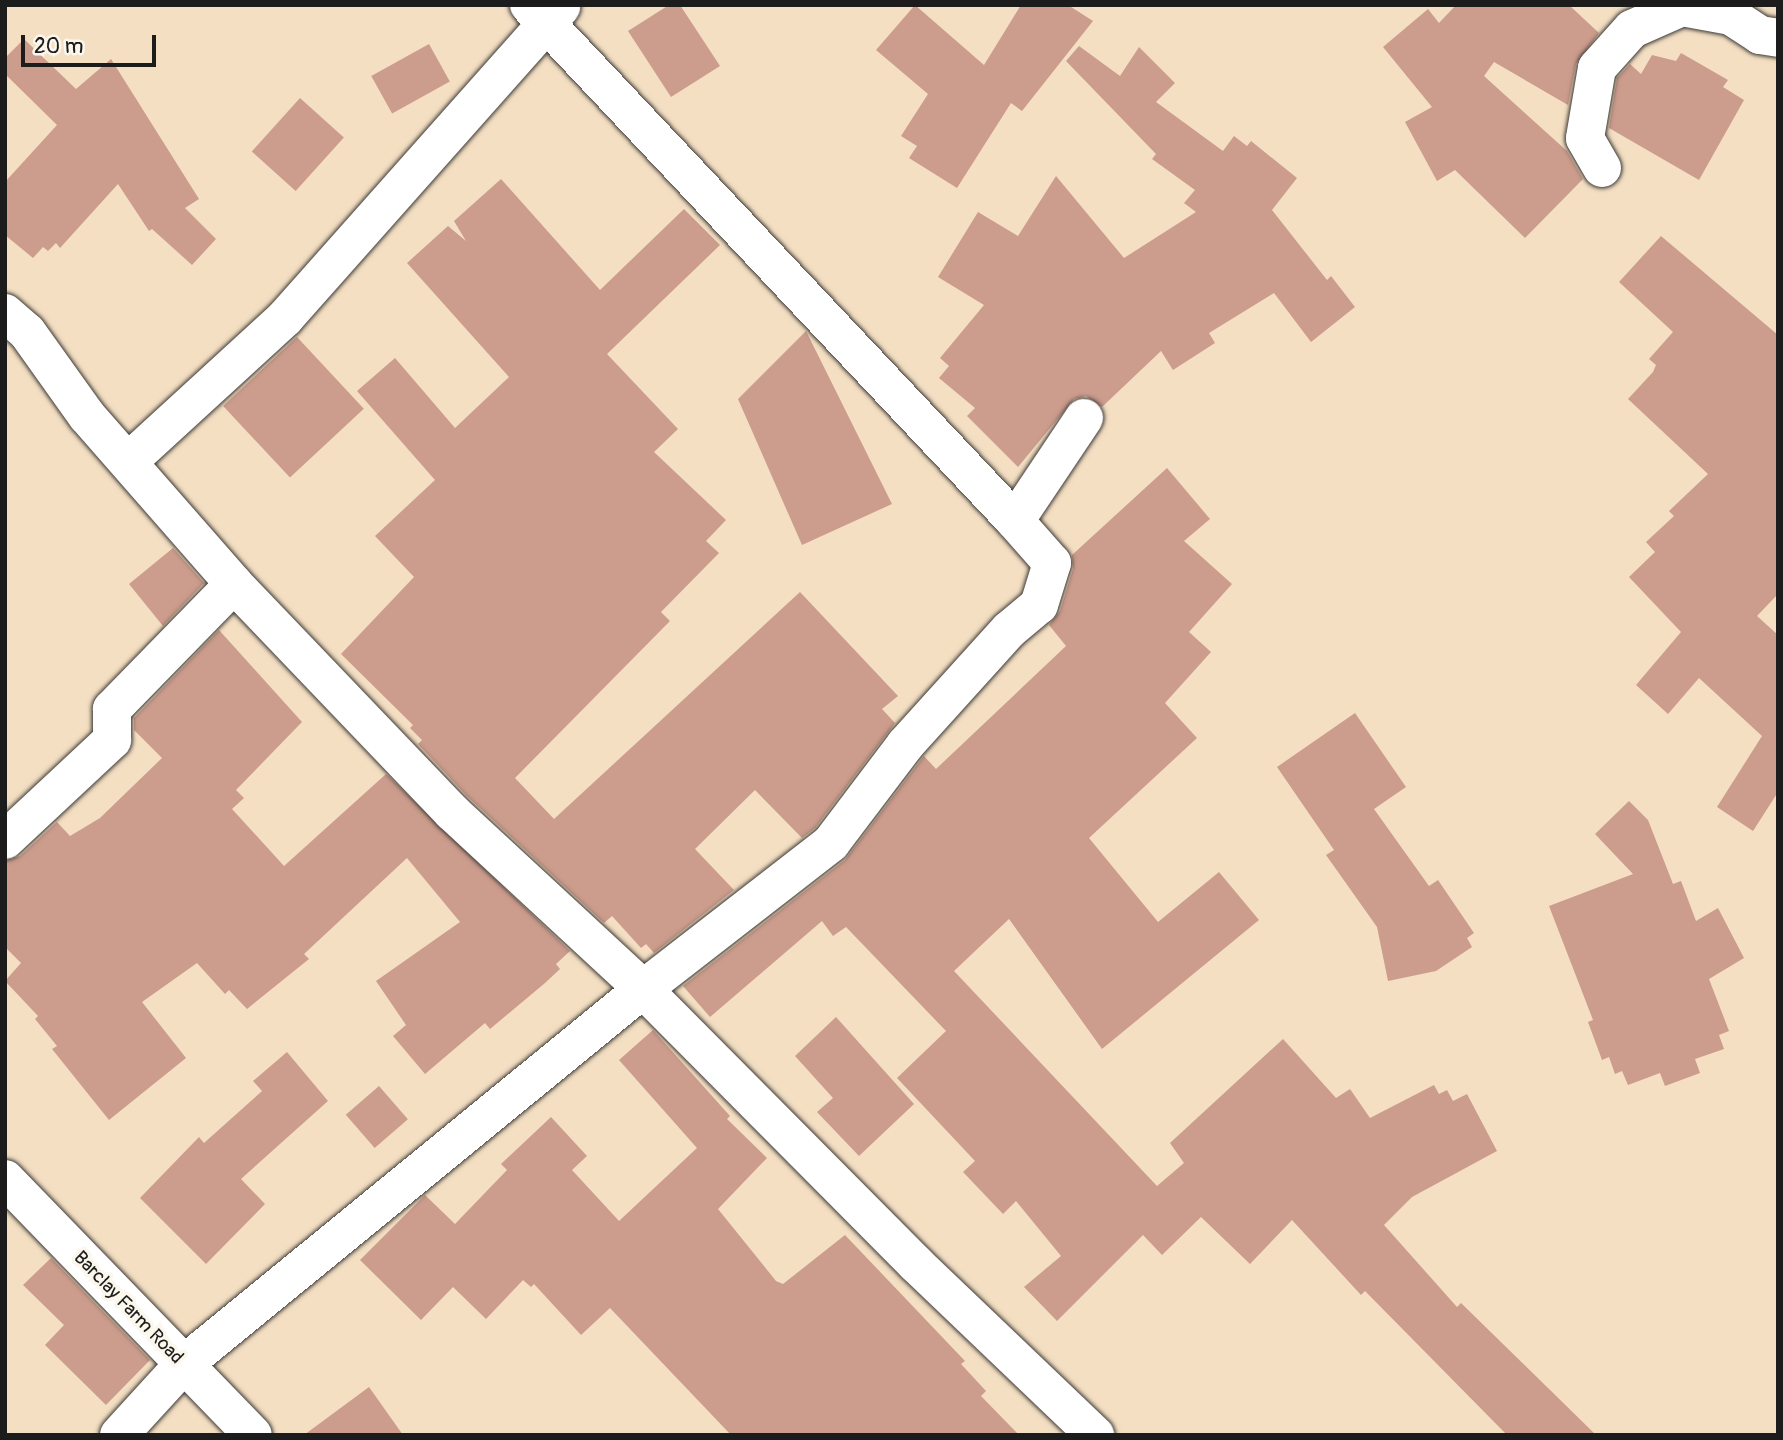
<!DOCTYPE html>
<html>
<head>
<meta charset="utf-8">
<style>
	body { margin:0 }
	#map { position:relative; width:1783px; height:1440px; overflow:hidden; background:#f4dfc3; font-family:Pangolin,sans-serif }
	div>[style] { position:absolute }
	.building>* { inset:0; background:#cc9c8d; transform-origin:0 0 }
	.roads { filter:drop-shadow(0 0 2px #3c3935) drop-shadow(0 0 2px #3c3935) }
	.minor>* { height:38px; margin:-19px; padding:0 19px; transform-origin:19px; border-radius:19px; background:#fff }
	span { translate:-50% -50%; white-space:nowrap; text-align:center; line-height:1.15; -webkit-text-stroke:7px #fbf7ec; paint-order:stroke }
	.street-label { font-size:19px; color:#1c1c1c }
	.frame { position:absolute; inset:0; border:7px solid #1c1c1c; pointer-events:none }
	.scale { position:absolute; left:21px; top:35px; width:135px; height:32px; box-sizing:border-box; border:4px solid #1c1c1c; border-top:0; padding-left:9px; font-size:21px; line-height:24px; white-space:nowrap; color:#1c1c1c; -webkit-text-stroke:5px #fbf7ec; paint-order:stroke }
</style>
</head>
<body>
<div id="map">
	<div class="building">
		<div style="clip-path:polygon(669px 5px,680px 5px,720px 66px,671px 97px,628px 31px)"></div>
		<div style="clip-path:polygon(915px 5px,984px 65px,1021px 5px,1068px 5px,1093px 21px,1022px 111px,1011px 103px,957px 188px,909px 158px,917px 146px,901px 136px,928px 94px,876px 50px)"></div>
		<div style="clip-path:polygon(1456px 5px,1569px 5px,1599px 33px,1576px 64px,1568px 105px,1494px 62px,1484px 76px,1567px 151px,1583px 179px,1525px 238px,1455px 170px,1437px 181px,1405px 122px,1432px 107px,1383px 47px,1428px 9px,1439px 23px)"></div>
		<div style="clip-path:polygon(24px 39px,76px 89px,111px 59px,199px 199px,185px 208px,216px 239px,192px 265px,152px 229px,149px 231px,118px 184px,60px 248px,56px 243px,48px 251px,43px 247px,33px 258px,5px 235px,5px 182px,57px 125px,5px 74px,5px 58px)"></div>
		<div style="left:429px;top:44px;width:43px;height:66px;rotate:61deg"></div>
		<div style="clip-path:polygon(1079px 46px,1120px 76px,1139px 47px,1175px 83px,1156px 102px,1223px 151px,1234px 136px,1247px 146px,1251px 141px,1297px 178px,1272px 210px,1327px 280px,1331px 276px,1355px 307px,1311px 342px,1274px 293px,1209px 333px,1215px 343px,1173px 370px,1161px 351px,1102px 407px,1086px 396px,1074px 399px,1018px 467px,967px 416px,975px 408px,939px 378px,949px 366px,940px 358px,984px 305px,938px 277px,978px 212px,1018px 236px,1056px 176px,1124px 258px,1196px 212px,1184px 203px,1195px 190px,1152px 159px,1156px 154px,1066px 61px)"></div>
		<div style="clip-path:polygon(1681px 53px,1728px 80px,1723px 87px,1744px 100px,1699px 180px,1609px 128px,1617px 78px,1630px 64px,1641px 74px,1652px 55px,1676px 61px)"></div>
		<div style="left:300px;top:98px;width:59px;height:72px;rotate:42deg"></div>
		<div style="clip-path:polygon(501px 179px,600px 290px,684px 209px,720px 245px,607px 354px,678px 429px,654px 452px,726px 520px,706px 541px,719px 553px,661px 612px,670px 621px,515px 778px,554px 819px,800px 592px,898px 696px,882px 709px,895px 723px,815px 828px,802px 838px,755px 790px,695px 849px,734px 890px,654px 953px,646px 944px,641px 948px,612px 916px,604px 923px,467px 796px,418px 744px,422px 740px,410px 728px,413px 725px,341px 654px,414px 577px,375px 536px,435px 480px,357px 391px,395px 358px,455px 428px,509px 377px,407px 263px,448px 226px,466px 241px,454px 221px)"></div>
		<div style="clip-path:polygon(1661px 236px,1778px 335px,1778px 594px,1757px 616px,1778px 635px,1778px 792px,1753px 831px,1717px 807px,1762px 736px,1699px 678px,1668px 714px,1636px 685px,1681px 632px,1629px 577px,1655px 552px,1646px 542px,1674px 516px,1669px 511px,1708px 474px,1628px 399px,1653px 372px,1656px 365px,1649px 359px,1673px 332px,1619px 282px)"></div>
		<div style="clip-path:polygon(806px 331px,892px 504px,802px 545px,738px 399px)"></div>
		<div style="left:297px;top:337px;width:98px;height:101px;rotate:47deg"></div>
		<div style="clip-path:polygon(1167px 468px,1210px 519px,1184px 541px,1232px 584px,1189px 632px,1211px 652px,1165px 703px,1197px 738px,1089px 838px,1158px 922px,1219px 872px,1259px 920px,1102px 1049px,1009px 919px,954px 971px,1157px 1186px,1184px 1163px,1170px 1143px,1283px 1039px,1336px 1098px,1350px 1089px,1370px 1118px,1434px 1085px,1439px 1094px,1447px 1090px,1453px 1101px,1467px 1094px,1497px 1151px,1412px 1197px,1384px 1225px,1457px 1307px,1461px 1303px,1596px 1435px,1507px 1435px,1365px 1291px,1361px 1295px,1292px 1220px,1250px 1264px,1201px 1217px,1162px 1255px,1143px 1235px,1057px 1321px,1024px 1287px,1061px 1256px,1016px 1201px,1003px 1214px,963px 1172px,975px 1161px,897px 1078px,946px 1031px,846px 927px,833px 936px,822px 921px,710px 1017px,683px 986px,845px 860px,924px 756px,936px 769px,1066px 646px,1049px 625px,1060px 611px,1073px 569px,1072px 555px)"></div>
		<div style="clip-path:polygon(173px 548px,204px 583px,163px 626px,129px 584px)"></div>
		<div style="clip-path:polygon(219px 630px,302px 722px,236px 790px,244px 798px,232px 809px,284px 866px,386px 774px,570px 951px,556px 964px,560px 969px,545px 983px,490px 1029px,485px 1023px,425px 1074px,393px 1036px,406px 1025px,376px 981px,460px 922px,407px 858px,304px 954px,309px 959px,247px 1009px,229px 990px,225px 994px,197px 963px,142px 1002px,186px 1058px,109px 1120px,52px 1049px,57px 1046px,35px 1019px,38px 1016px,5px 981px,21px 963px,5px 947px,5px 861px,20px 856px,57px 822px,70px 836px,100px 818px,162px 758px,134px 730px,134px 718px)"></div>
		<div style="clip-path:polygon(1355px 713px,1406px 787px,1374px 809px,1429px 886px,1438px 880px,1474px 933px,1467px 938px,1472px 947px,1436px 971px,1388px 981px,1377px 927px,1326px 855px,1334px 850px,1277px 767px)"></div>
		<div style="clip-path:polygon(1629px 801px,1648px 820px,1673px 884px,1681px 881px,1696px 921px,1718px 908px,1744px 958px,1709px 979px,1729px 1031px,1719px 1035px,1724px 1049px,1695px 1059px,1700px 1073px,1665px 1086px,1660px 1073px,1628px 1085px,1622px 1071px,1615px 1074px,1609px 1057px,1602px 1060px,1588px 1022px,1593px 1020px,1549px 906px,1633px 874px,1595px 834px)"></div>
		<div style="clip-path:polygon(836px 1017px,914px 1104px,859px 1156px,817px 1112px,833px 1098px,795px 1056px)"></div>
		<div style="clip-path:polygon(653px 1030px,730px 1116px,727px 1119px,767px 1158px,718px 1209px,776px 1281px,783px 1284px,845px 1235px,965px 1361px,961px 1364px,986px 1391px,981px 1396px,1019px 1435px,731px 1435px,610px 1308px,581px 1335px,534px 1284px,531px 1287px,523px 1280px,486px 1319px,453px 1287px,421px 1320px,360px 1260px,425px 1195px,455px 1224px,507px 1170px,501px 1164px,551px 1117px,587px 1156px,572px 1170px,619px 1221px,697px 1148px,619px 1060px)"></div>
		<div style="clip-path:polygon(287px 1052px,328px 1101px,241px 1179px,265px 1204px,206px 1264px,140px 1198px,199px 1137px,204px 1143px,262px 1091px,253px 1081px)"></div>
		<div style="left:379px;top:1086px;width:44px;height:44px;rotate:49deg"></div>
		<div style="clip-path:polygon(51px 1258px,150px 1360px,106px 1405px,45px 1345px,64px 1325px,23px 1285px)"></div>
		<div style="clip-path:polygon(369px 1387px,403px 1435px,304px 1435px)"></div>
	</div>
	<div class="roads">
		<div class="minor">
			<div style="left:529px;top:5px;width:709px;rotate:46.71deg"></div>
			<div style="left:1602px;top:168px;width:34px;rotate:-120deg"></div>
			<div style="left:1585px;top:138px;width:71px;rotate:-80.3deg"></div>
			<div style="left:1597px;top:68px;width:52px;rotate:-48.1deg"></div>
			<div style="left:1632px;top:29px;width:55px;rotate:-23.7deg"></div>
			<div style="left:1682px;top:7px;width:50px;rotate:10.4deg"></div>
			<div style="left:1731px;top:16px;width:35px;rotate:33deg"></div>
			<div style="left:1760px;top:35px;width:18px;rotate:9deg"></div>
			<div style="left:5px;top:313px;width:29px;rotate:41deg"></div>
			<div style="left:27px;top:332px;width:103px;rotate:54.5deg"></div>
			<div style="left:87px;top:416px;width:223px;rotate:48.8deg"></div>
			<div style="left:234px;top:584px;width:175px;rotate:134.3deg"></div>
			<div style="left:112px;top:709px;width:31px;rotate:90deg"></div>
			<div style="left:112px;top:740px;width:146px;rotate:136.9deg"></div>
			<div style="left:129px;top:461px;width:212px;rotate:-42.5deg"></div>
			<div style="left:285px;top:318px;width:416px;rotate:-48.4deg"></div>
			<div style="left:234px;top:584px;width:315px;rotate:46.3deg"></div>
			<div style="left:452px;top:812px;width:260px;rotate:42.8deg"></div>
			<div style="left:643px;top:989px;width:387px;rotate:45.2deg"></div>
			<div style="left:916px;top:1264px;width:248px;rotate:43.7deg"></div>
			<div style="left:5px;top:1179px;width:356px;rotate:45.9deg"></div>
			<div style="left:119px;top:1435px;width:95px;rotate:-47.6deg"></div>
			<div style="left:183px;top:1365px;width:594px;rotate:-39.26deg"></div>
			<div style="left:643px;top:989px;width:238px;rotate:-37.8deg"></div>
			<div style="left:831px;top:843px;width:123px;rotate:-52.9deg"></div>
			<div style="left:905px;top:745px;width:155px;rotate:-47.9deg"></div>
			<div style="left:1009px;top:630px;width:39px;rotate:-40deg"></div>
			<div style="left:1039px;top:605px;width:44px;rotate:-72.8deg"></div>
			<div style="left:1052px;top:563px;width:56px;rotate:-131.4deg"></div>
			<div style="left:1015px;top:521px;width:124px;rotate:-56.2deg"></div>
		</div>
	</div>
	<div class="street-label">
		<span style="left:128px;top:1308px;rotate:46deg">Barclay Farm Road</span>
	</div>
	<div class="frame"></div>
	<div class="scale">20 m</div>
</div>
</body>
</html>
